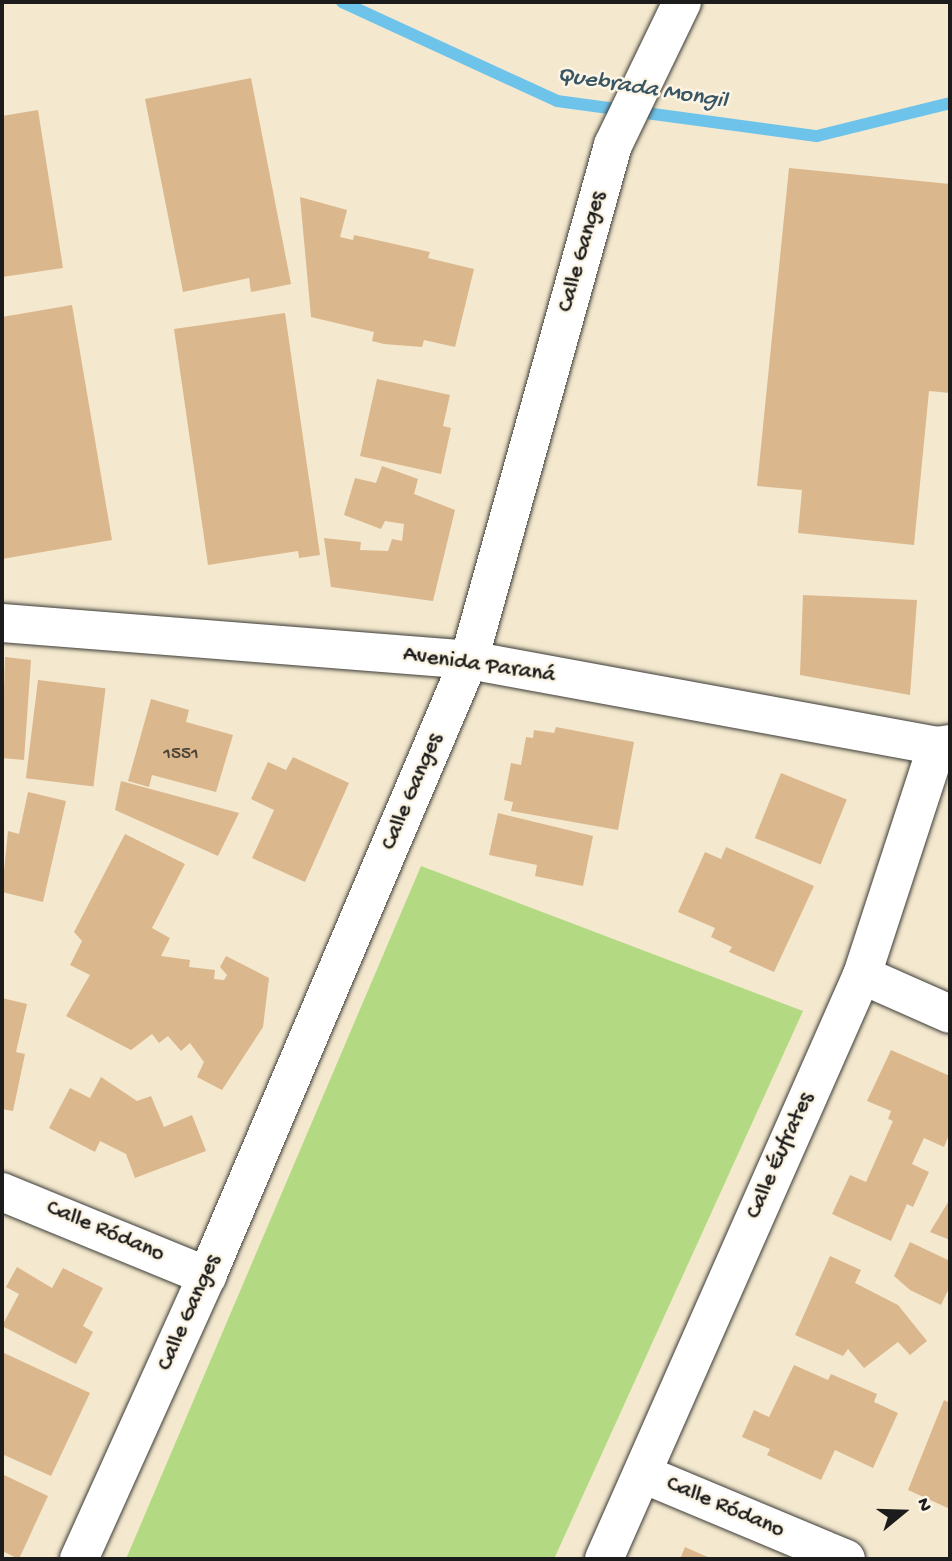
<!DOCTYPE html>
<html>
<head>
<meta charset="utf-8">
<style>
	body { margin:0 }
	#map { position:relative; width:952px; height:1561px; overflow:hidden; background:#f4e9ce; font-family:"Gochi Hand",sans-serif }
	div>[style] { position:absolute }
	.green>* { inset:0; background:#b3d983 }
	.stream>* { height:12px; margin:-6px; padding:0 6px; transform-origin:6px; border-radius:6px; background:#6ec3eb }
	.building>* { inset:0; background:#dbb78d; transform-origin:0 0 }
	.roads { filter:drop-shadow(0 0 2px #3c3b37) drop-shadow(0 0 2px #3c3b37) }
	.minor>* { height:38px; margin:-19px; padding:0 19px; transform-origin:19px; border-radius:19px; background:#fff }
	span { translate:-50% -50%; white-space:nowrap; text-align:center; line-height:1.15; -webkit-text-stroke:5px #fcf5e5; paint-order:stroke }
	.number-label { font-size:19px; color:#4c4338 }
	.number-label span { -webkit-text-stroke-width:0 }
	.street-label { font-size:23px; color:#1c1c1c }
	.water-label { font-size:24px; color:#395664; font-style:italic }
	.frame { position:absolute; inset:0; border:4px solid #1c1c1c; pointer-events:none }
	.north { position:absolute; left:868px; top:1477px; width:70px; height:70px; -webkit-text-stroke:5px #fcf5e5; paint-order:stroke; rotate:71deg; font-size:19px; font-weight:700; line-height:28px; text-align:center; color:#1c1c1c }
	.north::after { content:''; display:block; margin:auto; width:24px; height:32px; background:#1c1c1c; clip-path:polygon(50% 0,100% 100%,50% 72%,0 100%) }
</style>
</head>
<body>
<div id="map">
	<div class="green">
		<div style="clip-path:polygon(421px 866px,803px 1011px,554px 1559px,126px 1559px)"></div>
	</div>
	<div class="stream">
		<div style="left:342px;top:2px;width:237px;rotate:24.7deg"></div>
		<div style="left:557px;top:101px;width:262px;rotate:7.7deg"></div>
		<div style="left:817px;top:136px;width:137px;rotate:-13.9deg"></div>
	</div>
	<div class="building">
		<div style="clip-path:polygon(251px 78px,291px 284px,251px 292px,249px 278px,183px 292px,145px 99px)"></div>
		<div style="clip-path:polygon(38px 110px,63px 268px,2px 277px,2px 116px)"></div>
		<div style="clip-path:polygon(789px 168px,950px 184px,950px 393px,929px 391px,914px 545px,798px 533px,802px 490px,757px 486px)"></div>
		<div style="clip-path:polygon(300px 197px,347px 210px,340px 237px,353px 240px,354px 235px,430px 252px,428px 258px,474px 269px,455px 347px,424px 340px,422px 347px,384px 344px,372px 341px,374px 332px,311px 317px)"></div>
		<div style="clip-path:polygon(72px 305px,112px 540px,2px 559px,2px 317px)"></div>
		<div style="clip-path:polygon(285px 313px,320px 555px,299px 558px,298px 551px,208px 565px,174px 329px)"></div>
		<div style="clip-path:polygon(377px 379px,450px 395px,443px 426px,451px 428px,441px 474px,360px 456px)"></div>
		<div style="clip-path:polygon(382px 466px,418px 479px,414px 494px,455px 510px,433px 601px,331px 587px,324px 538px,361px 542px,360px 550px,388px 551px,392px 539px,402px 541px,404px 524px,385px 521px,381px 529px,344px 515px,355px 478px,376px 483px)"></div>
		<div style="clip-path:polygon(803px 595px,917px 600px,910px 695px,800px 675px)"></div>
		<div style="clip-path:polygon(5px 657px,31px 660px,24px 760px,2px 758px)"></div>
		<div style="left:38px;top:680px;width:68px;height:99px;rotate:7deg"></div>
		<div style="clip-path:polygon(151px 699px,189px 710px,186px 722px,233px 735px,216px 792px,152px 775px,149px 787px,128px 781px)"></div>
		<div style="clip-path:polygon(556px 727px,634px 742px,618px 830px,511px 811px,513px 802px,504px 800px,511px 763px,521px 765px,526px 737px,533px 738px,534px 730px,554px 733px)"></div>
		<div style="clip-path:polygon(293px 757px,349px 783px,305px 882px,252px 858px,274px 810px,251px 799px,268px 762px,286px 770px)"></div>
		<div style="left:781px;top:773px;width:71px;height:70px;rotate:22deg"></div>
		<div style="clip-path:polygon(121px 781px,239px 813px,218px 856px,115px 810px)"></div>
		<div style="clip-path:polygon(28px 792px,66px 801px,43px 902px,2px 892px,8px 831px,19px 834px)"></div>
		<div style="clip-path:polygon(498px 813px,593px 836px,583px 886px,535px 876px,537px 865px,489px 855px)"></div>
		<div style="clip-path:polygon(125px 834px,185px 864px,152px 928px,170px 938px,161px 956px,190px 960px,189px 967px,215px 970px,214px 979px,224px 980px,227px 975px,220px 967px,226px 956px,269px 978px,263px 1027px,222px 1090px,197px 1077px,204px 1062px,190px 1043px,181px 1051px,168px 1036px,159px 1043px,152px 1034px,131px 1050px,66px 1016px,90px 975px,70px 965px,82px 941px,74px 932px)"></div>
		<div style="clip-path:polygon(726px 847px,814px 886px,774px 972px,729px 952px,732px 947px,711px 937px,715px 928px,678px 912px,705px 852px,721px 859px)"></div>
		<div style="clip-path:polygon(2px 998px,27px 1004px,16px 1052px,25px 1054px,13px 1111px,2px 1109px)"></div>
		<div style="clip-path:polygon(891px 1050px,950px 1076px,950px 1132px,944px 1147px,924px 1138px,912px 1164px,929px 1172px,913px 1207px,907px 1204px,891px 1241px,832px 1214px,850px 1175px,866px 1182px,893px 1121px,888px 1119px,891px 1111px,867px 1101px)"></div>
		<div style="clip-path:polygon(101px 1077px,137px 1101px,151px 1096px,164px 1127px,192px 1115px,206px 1151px,135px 1178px,126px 1154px,100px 1141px,95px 1152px,49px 1128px,70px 1088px,90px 1098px)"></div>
		<div style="clip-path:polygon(950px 1199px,950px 1240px,930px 1232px)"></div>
		<div style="clip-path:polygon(910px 1242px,950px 1261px,950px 1286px,941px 1305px,910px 1290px,894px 1276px)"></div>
		<div style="clip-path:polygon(830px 1256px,861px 1270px,855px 1283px,898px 1305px,927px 1341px,910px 1355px,898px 1342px,864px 1368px,848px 1349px,843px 1356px,795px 1335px)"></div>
		<div style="clip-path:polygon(17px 1267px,52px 1288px,63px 1268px,103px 1288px,83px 1326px,93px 1332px,76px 1364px,2px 1326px,19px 1294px,6px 1287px)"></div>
		<div style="clip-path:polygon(2px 1352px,90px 1393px,51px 1476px,2px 1454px)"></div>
		<div style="clip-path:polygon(794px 1365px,828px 1380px,831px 1374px,877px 1394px,874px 1402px,898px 1413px,873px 1468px,835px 1450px,821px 1480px,767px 1455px,770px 1449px,742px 1437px,754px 1410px,769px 1417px)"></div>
		<div style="clip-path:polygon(944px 1400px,950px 1403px,950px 1509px,908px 1490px)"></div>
		<div style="clip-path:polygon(2px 1474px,48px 1496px,19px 1559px,2px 1551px)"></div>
		<div style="clip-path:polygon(685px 1547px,712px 1559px,680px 1559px)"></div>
	</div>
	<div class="roads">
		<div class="minor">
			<div style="left:2px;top:623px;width:468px;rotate:4.5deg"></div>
			<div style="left:469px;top:660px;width:476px;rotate:10.4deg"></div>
			<div style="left:937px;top:746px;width:13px;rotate:-9deg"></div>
			<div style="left:862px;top:975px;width:96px;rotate:23.9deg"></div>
			<div style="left:2px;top:1192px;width:222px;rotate:22.3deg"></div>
			<div style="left:643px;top:1474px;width:220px;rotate:22.7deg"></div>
			<div style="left:79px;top:1559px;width:311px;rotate:-65.7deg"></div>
			<div style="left:207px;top:1276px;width:669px;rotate:-66.96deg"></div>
			<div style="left:469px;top:660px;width:535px;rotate:-74.38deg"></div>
			<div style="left:613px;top:145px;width:159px;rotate:-64.2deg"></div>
			<div style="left:604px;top:1559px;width:638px;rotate:-66.17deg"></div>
			<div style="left:862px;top:975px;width:241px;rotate:-71.9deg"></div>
		</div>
	</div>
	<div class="number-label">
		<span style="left:181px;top:755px">1551</span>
	</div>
	<div class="street-label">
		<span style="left:583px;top:252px;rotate:-74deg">Calle Ganges</span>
		<span style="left:479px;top:666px;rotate:8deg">Avenida Paraná</span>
		<span style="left:413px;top:792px;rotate:-67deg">Calle Ganges</span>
		<span style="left:781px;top:1156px;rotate:-66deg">Calle Éufrates</span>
		<span style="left:105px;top:1232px;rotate:23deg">Calle Ródano</span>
		<span style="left:190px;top:1313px;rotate:-66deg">Calle Ganges</span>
		<span style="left:725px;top:1508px;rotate:23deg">Calle Ródano</span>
	</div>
	<div class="water-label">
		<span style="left:642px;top:89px;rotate:9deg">Quebrada Mongil</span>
	</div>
	<div class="frame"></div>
	<div class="north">N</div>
</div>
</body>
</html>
